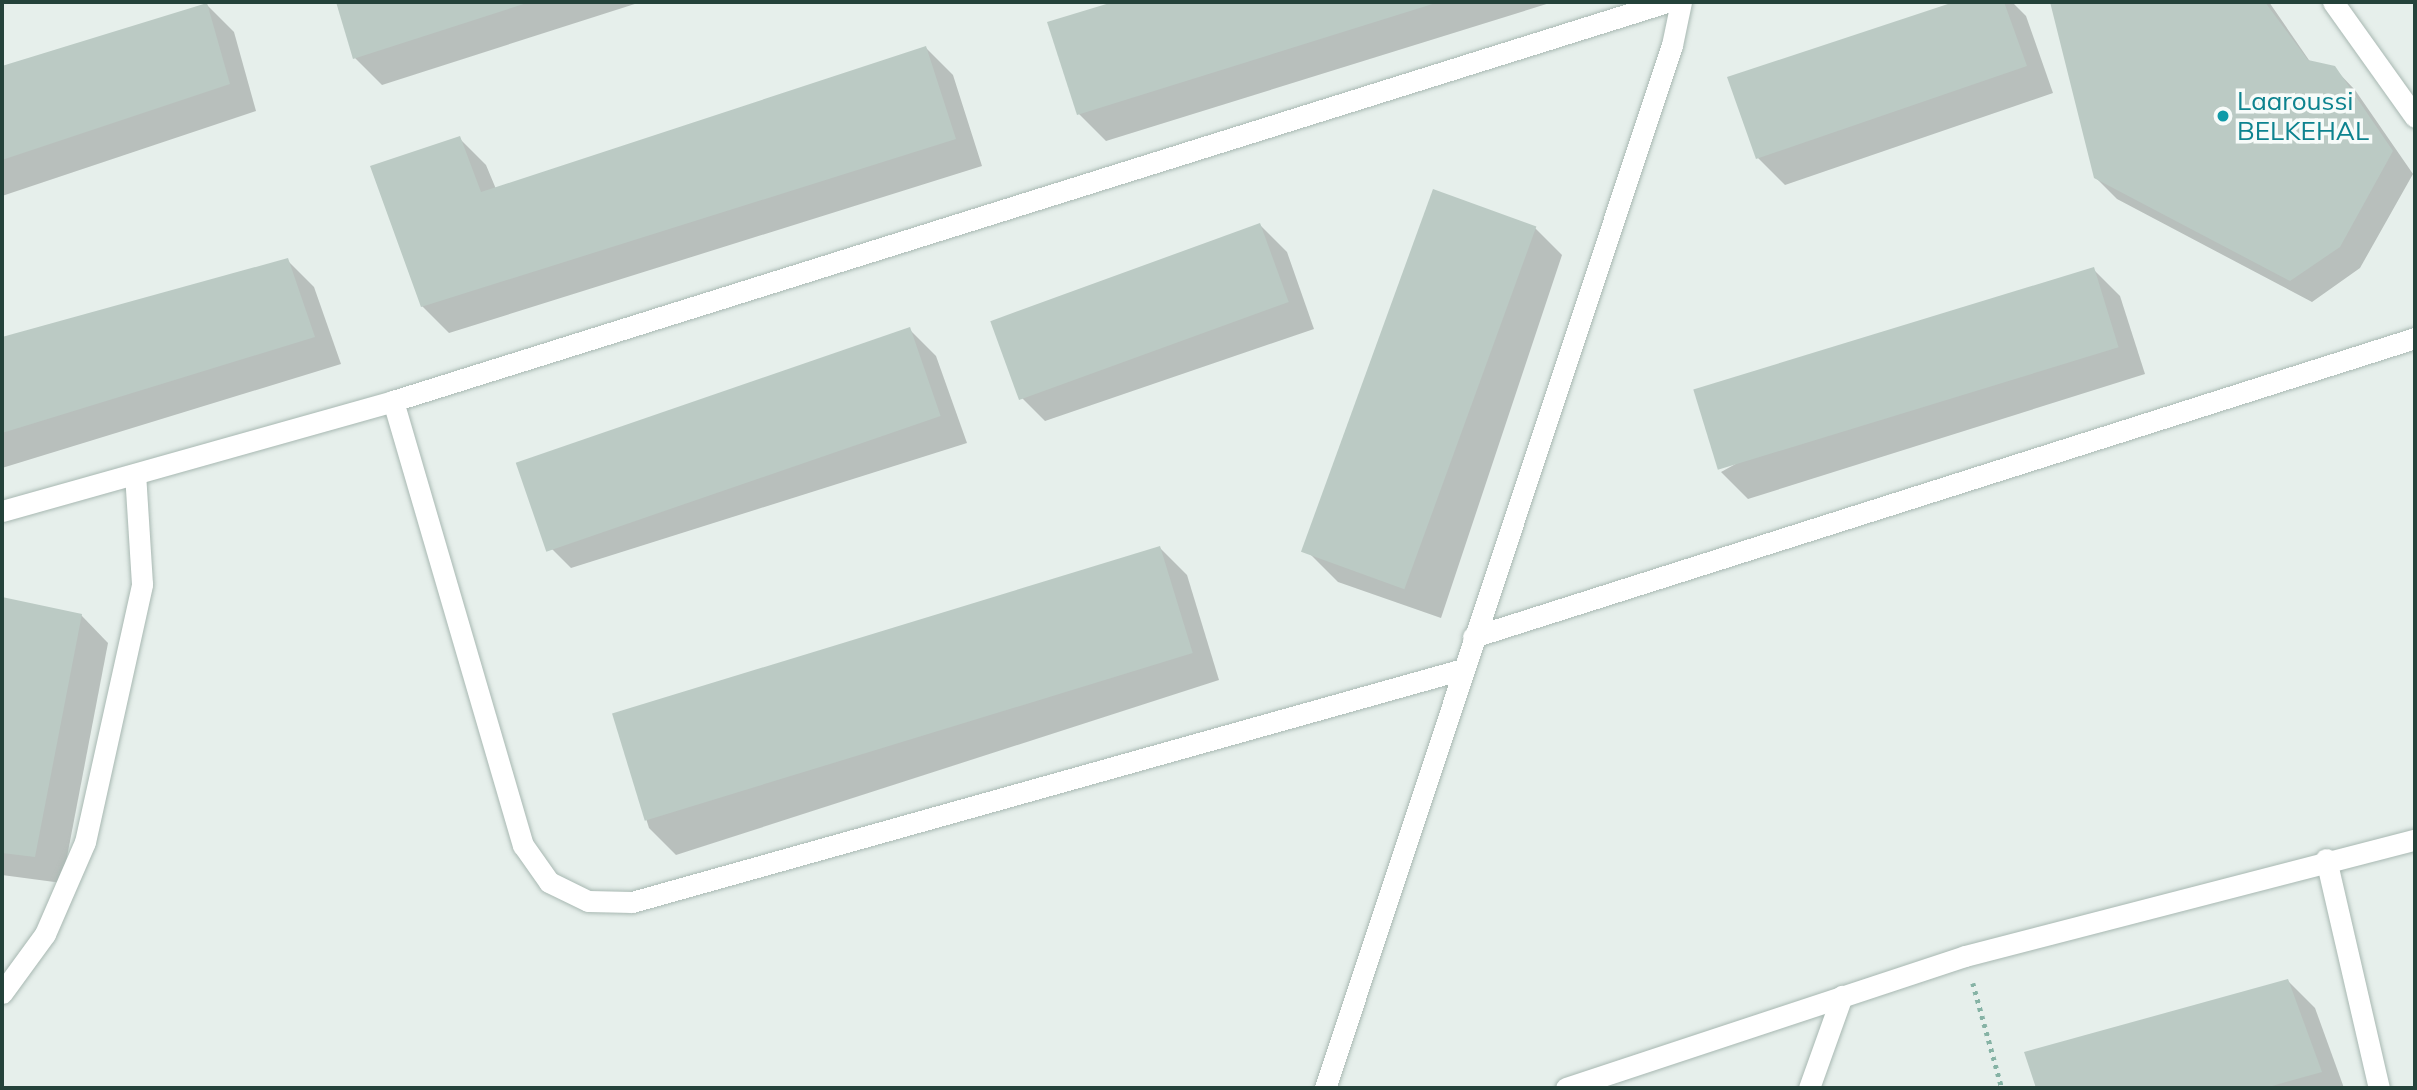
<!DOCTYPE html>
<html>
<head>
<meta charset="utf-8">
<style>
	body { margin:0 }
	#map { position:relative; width:2417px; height:1090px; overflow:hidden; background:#e6efeb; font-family:Mulish,sans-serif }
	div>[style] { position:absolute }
	.shadow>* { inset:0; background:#0003 }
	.building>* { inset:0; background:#bbcac4; transform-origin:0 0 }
	.path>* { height:4.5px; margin-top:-2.25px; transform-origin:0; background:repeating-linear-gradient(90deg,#86b3a5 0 3.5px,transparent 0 8.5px) }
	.roads { filter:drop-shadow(0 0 2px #a8b8b2) drop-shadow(0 0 2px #a8b8b2) }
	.minor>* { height:21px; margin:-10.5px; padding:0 10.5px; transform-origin:10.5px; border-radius:10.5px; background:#fff }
	.dots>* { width:19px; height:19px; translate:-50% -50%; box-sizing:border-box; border:4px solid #f7fbf9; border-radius:50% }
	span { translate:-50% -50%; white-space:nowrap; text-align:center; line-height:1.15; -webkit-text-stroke:7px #f7fbf9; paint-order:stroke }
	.culture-label { font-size:26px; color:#0d838f }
	.left { translate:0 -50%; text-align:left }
	.frame { position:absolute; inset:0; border:4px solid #24423a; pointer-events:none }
</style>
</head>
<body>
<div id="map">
	<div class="shadow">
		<div style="clip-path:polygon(338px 2px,641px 2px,382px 85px,355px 58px)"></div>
		<div style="clip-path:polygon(1119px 2px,1553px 2px,1106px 141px,1079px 114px,1049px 23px)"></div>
		<div style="clip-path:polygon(1959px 2px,2012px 2px,2026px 16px,2053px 93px,1785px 185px,1758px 158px,1729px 78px)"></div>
		<div style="clip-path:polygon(2052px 2px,2269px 2px,2311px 63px,2334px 68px,2355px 90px,2413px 174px,2360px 268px,2312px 302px,2117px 199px,2096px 178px)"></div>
		<div style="clip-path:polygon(207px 5px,234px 32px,256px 111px,2px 196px,2px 68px)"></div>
		<div style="clip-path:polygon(926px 48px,953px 75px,982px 166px,449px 333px,422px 306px,459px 138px,486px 165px,496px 189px)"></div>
		<div style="clip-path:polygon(1260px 225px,1287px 252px,1314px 329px,1045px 421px,1018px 394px)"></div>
		<div style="clip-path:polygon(1535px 228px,1562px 255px,1441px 618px,1338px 582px,1311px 555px)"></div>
		<div style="clip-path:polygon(287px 260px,314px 287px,341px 364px,2px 468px,2px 339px)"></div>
		<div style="clip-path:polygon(2093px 269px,2120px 296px,2145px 374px,1748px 499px,1721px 472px)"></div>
		<div style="clip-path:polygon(909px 329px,936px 356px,967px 443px,571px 568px,544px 541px)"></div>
		<div style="clip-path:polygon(1160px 548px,1187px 575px,1219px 680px,676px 855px,649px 828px,619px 731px)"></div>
		<div style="clip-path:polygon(2px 599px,81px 615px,108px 643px,62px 883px,2px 875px)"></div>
		<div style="clip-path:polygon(2288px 981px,2315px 1008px,2344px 1088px,2038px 1088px,2026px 1054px)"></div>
	</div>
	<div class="building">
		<div style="clip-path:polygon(336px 2px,530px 2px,353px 59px)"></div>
		<div style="clip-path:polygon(1113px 2px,1439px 2px,1077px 115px,1047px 22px)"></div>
		<div style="clip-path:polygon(1954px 2px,2004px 2px,2027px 66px,1756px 159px,1727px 77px)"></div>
		<div style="clip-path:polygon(2050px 2px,2265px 2px,2308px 60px,2335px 66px,2393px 151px,2340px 247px,2290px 281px,2094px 178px)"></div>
		<div style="clip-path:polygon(207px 3px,230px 84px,2px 160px,2px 66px)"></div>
		<div style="clip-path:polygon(926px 46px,956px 139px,421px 307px,370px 166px,460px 136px,481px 192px)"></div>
		<div style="left:1433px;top:189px;width:110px;height:386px;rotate:20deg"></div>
		<div style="left:1260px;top:223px;width:84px;height:287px;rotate:70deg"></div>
		<div style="clip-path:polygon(288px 258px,315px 337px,2px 433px,2px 337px)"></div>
		<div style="left:2094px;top:267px;width:84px;height:419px;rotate:73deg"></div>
		<div style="left:910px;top:327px;width:94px;height:417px;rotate:71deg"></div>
		<div style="left:1160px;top:546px;width:112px;height:573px;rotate:73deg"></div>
		<div style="clip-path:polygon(2px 597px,82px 614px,35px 857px,2px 853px)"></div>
		<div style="clip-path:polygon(2288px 979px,2322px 1072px,2265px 1088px,2036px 1088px,2024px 1052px)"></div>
	</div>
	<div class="path">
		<div style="left:1973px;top:983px;width:109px;rotate:74.6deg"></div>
	</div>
	<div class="roads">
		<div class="minor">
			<div style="left:2333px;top:2px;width:141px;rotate:54.5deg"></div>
			<div style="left:393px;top:401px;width:463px;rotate:73.7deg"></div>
			<div style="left:523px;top:845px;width:45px;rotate:54.9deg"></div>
			<div style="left:549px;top:882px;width:43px;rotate:26deg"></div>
			<div style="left:588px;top:901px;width:44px;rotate:1.3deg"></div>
			<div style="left:632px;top:902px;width:863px;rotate:-15.66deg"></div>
			<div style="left:2px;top:511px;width:406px;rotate:-15.7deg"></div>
			<div style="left:393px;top:401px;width:1335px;rotate:-17.39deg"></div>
			<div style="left:1473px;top:637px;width:988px;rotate:-17.61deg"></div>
			<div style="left:2326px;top:859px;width:235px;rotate:77deg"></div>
			<div style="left:2px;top:993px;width:73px;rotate:-53.9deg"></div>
			<div style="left:45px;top:934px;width:100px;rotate:-66.5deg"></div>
			<div style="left:85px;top:842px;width:264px;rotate:-77.5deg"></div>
			<div style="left:142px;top:584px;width:110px;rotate:-93.6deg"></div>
			<div style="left:1325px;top:1088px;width:1099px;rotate:-71.6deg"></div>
			<div style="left:1672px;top:45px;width:44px;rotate:-78.2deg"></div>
			<div style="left:1566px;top:1088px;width:420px;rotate:-18.3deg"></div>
			<div style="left:1965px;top:956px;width:465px;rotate:-14.5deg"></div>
			<div style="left:1809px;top:1088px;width:98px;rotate:-70.3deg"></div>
		</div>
	</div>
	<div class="dots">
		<div style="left:2223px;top:116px;background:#0f9aa8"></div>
	</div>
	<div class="culture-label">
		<span class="left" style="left:2237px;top:116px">Laaroussi<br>BELKEHAL</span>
	</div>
	<div class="frame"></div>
</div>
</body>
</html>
